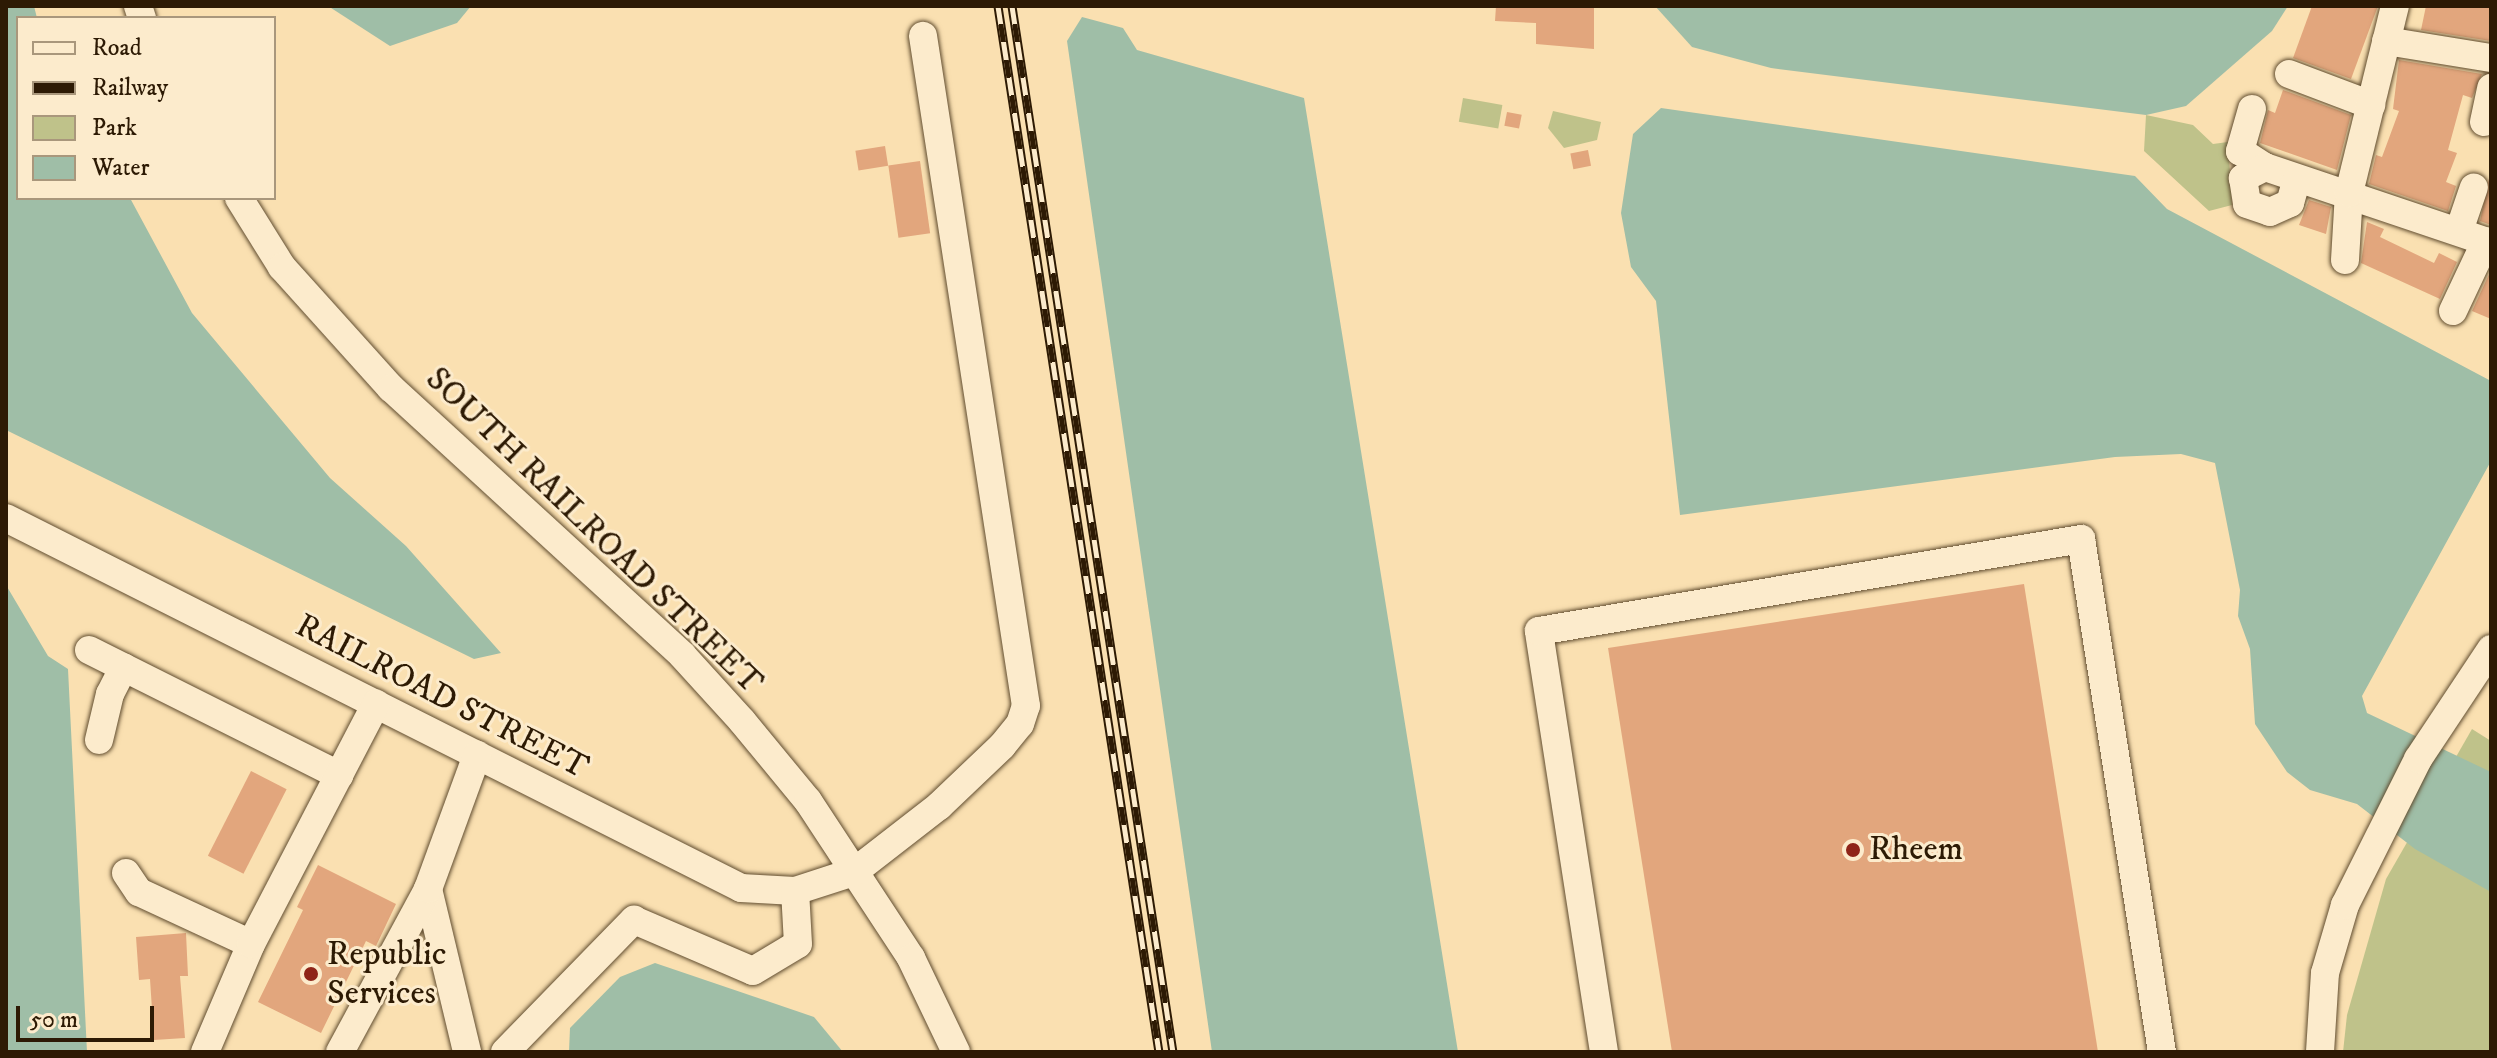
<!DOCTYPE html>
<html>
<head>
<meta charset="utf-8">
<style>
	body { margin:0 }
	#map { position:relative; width:2497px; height:1058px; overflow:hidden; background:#fae0b1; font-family:"IM FELL DW Pica",serif }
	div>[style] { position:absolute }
	.green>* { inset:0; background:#bfc28a; transform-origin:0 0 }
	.water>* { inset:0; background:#9fbea7 }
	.building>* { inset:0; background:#e2a67d; transform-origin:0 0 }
	.roads { filter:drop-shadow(0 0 2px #604c2f) drop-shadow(0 0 2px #604c2f) }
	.minor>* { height:28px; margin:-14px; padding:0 14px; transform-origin:14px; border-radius:14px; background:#fcebcc }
	.rail>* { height:9px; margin-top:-4.5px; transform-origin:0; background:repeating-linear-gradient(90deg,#fcebcc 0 18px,#2d1a04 0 36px); box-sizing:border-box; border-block:2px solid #2d1a04 }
	.dots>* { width:22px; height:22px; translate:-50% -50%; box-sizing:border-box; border:4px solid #fcebcc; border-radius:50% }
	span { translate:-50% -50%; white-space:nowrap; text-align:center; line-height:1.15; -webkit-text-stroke:6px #fcebcc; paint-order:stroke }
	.street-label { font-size:34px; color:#2d1a04 }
	.poi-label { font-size:34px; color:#2d1a04 }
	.left { translate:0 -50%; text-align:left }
	.frame { position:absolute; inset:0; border:8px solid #2d1a04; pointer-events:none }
	.legend { position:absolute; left:16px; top:16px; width:260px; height:184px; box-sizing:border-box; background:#fcebcc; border:2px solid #a9977c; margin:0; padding:10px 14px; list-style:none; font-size:24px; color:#2d1a04 }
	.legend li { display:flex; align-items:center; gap:16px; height:40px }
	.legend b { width:40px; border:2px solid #a9977c }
	.scale { position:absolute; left:16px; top:1006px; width:138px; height:36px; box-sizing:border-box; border:4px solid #2d1a04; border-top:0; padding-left:10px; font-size:24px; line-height:28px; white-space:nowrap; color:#2d1a04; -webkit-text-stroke:6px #fcebcc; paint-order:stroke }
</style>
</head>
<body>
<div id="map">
	<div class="green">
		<div style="left:1463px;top:98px;width:40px;height:24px;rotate:10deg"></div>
		<div style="clip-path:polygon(1553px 111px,1601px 122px,1597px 140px,1564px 148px,1548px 128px)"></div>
		<div style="clip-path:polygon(2146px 115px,2193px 125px,2213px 144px,2228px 142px,2232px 205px,2209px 211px,2144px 151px)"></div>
		<div style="clip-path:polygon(2472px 729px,2491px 741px,2491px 1052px,2343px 1052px,2347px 1015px,2386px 879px)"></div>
	</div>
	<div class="water">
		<div style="clip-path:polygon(6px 6px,34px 6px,37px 18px,18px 18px,18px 198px,130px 198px,192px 313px,330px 478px,406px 546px,501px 653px,474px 659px,6px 430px)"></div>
		<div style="clip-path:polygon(328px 6px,471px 6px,457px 23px,390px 46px)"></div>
		<div style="clip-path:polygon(1655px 6px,2288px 6px,2272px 31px,2186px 106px,2146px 115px,1771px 68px,1692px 47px)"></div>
		<div style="clip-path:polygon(1082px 17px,1123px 28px,1137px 50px,1304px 98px,1458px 1052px,1212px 1052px,1067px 41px)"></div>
		<div style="clip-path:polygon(1661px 108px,2135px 176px,2167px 209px,2491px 381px,2491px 461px,2362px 696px,2367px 713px,2491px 772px,2491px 892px,2415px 849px,2357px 804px,2310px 790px,2287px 772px,2255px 724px,2250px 649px,2238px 616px,2240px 590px,2215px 463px,2181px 454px,2115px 457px,1680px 515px,1656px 301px,1631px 267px,1621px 213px,1633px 134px)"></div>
		<div style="clip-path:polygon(6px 585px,48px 656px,68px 669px,87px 1052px,6px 1052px)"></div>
		<div style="clip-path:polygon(655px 963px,814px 1017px,843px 1052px,569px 1052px,570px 1028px,620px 977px)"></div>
	</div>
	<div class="building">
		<div style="clip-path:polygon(1496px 6px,1594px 6px,1594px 49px,1536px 44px,1536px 23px,1495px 21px)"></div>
		<div style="clip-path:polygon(2312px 6px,2378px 6px,2351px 79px,2293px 58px)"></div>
		<div style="clip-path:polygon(2426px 6px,2491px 6px,2491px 41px,2421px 30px)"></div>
		<div style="clip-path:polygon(2399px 60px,2482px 74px,2472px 98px,2463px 95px,2448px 150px,2457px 153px,2446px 182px,2456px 186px,2448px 211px,2369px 184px,2376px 155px,2382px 157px,2399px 111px,2393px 109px)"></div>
		<div style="clip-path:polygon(2283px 90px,2351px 115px,2337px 170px,2260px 143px,2268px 110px,2275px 113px)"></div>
		<div style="left:1507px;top:112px;width:15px;height:14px;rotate:11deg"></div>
		<div style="left:885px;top:146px;width:20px;height:30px;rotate:81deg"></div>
		<div style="left:1588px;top:150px;width:16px;height:18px;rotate:79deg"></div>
		<div style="left:920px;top:161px;width:73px;height:32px;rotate:82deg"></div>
		<div style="clip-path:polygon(2491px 169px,2491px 225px,2480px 221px)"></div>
		<div style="clip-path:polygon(2309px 200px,2331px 207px,2326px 234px,2299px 225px)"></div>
		<div style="clip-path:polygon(2367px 222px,2384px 229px,2380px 237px,2434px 263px,2439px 253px,2457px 262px,2440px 299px,2361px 263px)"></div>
		<div style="clip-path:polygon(2491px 270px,2491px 319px,2472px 311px)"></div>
		<div style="clip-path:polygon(2024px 584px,2098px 1052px,1672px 1052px,1608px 648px)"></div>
		<div style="left:251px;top:771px;width:40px;height:95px;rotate:27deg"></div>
		<div style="clip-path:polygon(318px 865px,396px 904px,376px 946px,366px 941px,321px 1033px,258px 1002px,303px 910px,297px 907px)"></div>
		<div style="clip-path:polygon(186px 933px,188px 976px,180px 976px,185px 1038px,154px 1040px,150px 979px,139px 980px,136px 937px)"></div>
	</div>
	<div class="roads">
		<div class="minor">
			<div style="left:138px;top:6px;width:13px;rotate:72deg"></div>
			<div style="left:2386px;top:41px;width:106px;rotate:9.2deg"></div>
			<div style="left:2289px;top:74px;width:88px;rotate:20.7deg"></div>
			<div style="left:2252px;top:109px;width:44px;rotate:105.9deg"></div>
			<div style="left:2240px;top:151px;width:30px;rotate:33deg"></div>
			<div style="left:2265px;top:167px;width:238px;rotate:18.6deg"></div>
			<div style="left:2484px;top:122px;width:35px;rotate:-78deg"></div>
			<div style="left:2265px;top:167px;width:25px;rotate:153deg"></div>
			<div style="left:2243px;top:178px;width:26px;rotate:81deg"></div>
			<div style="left:2247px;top:204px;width:24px;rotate:19deg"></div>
			<div style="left:2270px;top:212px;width:22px;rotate:-24deg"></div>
			<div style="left:2290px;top:203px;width:25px;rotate:-74deg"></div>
			<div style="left:239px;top:198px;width:81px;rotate:58.1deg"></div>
			<div style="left:282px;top:267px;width:163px;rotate:48deg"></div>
			<div style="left:391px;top:388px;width:395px;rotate:42.5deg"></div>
			<div style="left:682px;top:655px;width:89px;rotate:47.7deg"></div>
			<div style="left:742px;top:721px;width:104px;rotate:50.5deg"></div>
			<div style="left:808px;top:801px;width:188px;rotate:56.7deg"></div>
			<div style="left:911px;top:958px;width:104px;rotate:64.4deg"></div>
			<div style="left:2459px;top:231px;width:46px;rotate:-71.2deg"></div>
			<div style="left:2345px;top:260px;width:67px;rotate:-86.6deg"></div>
			<div style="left:2349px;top:193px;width:193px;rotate:-76.2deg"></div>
			<div style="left:2453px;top:311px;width:77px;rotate:-64.8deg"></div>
			<div style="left:6px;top:518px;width:823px;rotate:26.72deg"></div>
			<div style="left:741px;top:888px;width:54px;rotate:3.2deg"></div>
			<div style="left:795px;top:891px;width:62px;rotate:-17.9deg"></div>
			<div style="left:854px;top:872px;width:108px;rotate:-37.8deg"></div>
			<div style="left:939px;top:806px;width:87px;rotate:-43.6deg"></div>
			<div style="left:1002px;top:746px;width:28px;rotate:-51deg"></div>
			<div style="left:1020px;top:724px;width:19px;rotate:-72deg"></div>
			<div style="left:1026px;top:706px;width:678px;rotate:-98.74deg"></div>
			<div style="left:89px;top:650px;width:280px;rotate:26.6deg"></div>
			<div style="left:99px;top:740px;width:47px;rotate:-76.6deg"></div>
			<div style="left:110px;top:694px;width:30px;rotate:-63deg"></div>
			<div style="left:126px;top:873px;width:23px;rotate:56deg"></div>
			<div style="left:139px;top:892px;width:123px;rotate:24.9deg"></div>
			<div style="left:428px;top:889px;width:168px;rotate:76.5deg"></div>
			<div style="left:205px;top:1052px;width:117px;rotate:-66.9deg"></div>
			<div style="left:251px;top:944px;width:271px;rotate:-62.5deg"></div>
			<div style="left:340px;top:1052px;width:185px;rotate:-61.6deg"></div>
			<div style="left:428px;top:889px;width:143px;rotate:-69.9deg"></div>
			<div style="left:505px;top:1052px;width:185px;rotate:-45.7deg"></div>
			<div style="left:634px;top:920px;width:129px;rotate:23.2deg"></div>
			<div style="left:753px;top:971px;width:52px;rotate:-31deg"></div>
			<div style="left:798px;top:944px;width:53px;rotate:-93.2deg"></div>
			<div style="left:1604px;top:1052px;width:426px;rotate:-98.8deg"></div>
			<div style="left:1539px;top:631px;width:550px;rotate:-9.63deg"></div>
			<div style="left:2081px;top:539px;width:519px;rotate:81.03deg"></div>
			<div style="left:2320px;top:1052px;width:79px;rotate:-86.4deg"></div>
			<div style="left:2325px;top:973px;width:71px;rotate:-73.6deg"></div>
			<div style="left:2345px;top:905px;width:163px;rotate:-63.4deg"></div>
			<div style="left:2418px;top:759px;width:132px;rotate:-56.4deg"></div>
		</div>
	</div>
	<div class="rail">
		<div style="left:998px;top:6px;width:1058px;rotate:81.25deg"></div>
		<div style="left:1012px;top:6px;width:1058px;rotate:81.25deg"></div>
	</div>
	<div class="dots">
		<div style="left:1853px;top:850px;background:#8f2418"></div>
		<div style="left:311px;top:974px;background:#8f2418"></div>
	</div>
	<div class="street-label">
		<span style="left:594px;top:531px;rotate:44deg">SOUTH RAILROAD STREET</span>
		<span style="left:442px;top:697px;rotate:27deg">RAILROAD STREET</span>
	</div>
	<div class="poi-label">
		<span class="left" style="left:1869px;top:850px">Rheem</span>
		<span class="left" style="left:327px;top:974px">Republic<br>Services</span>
	</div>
	<div class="frame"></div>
	<ul class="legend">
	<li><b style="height:10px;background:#fcebcc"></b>Road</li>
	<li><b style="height:10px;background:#2d1a04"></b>Railway</li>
	<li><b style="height:22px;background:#bfc28a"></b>Park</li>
	<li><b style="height:22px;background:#9fbea7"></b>Water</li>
	</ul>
	<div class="scale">50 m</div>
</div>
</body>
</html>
